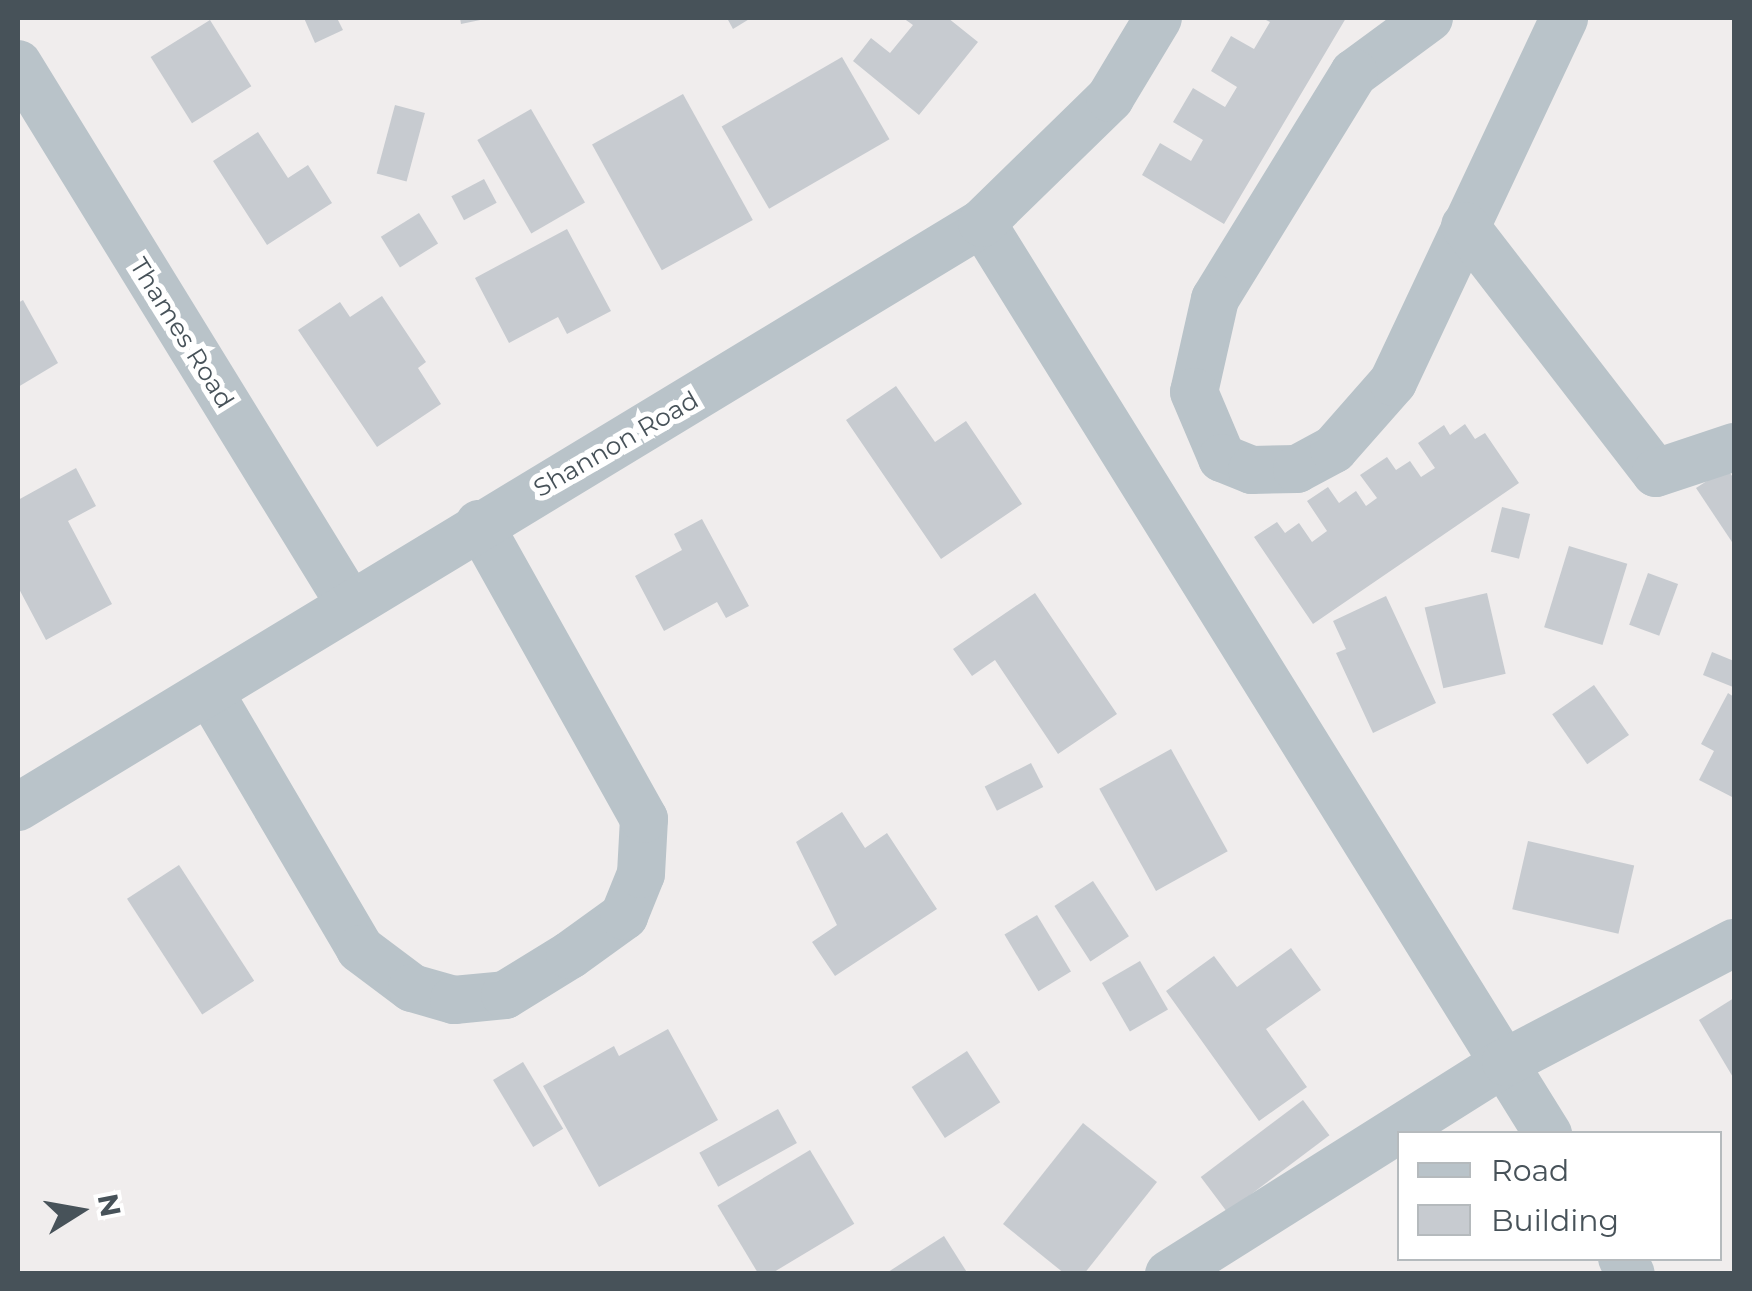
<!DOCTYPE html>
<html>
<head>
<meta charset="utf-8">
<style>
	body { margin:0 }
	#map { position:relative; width:1752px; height:1291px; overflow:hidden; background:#f0eded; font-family:Montserrat,sans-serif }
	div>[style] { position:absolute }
	.building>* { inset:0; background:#c7cbd0; transform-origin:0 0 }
	.minor>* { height:48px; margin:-24px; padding:0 24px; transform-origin:24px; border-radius:24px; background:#b9c3c9 }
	span { translate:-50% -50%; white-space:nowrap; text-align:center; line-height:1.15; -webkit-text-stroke:10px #fff; paint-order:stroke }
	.street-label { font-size:25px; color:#475259 }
	.frame { position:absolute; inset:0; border:20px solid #475259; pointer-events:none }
	.legend { position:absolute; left:1397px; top:1131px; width:325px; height:130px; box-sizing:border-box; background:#fff; border:2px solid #b5babd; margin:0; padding:12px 18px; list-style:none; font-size:30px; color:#475259 }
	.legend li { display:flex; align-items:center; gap:20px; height:50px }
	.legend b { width:50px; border:2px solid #b5babd }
	.north { position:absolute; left:30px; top:1161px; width:100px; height:100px; -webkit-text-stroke:8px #fff; paint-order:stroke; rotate:79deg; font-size:28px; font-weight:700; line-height:40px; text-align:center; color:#475259 }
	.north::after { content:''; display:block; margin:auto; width:35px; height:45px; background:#475259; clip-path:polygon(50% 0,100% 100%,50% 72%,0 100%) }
</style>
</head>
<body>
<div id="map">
	<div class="building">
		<div style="clip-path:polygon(304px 18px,337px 18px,343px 30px,315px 43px)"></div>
		<div style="clip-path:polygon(460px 18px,485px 18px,485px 19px,461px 24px)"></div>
		<div style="clip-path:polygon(727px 18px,751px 18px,733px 29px)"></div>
		<div style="clip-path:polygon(903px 18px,948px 18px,978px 42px,919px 115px,853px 61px,871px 38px,890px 53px,913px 25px)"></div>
		<div style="clip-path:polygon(1262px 18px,1346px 18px,1224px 224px,1142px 175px,1160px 143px,1191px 161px,1203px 140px,1173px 122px,1193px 88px,1225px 107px,1237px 87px,1211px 71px,1231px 36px,1254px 49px,1270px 22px)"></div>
		<div style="left:210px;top:20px;width:78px;height:70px;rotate:58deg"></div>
		<div style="left:842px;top:57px;width:95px;height:139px;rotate:60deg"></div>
		<div style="left:683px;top:94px;width:144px;height:104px;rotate:61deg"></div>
		<div style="left:395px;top:105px;width:31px;height:71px;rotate:15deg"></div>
		<div style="left:531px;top:109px;width:108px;height:62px;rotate:60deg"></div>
		<div style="clip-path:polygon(258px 132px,288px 178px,308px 165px,332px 203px,267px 245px,213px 161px)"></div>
		<div style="left:484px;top:179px;width:27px;height:37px;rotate:62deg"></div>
		<div style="left:419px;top:213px;width:36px;height:45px;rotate:58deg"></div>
		<div style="clip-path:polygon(567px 229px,611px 311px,567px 334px,558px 317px,509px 343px,475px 278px)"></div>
		<div style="clip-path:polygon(382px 296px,426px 362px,418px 368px,441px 404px,377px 447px,298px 330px,340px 302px,350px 317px)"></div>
		<div style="clip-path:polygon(23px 300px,58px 363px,18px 387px,18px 303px)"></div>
		<div style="clip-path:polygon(896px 386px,935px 442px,966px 421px,1022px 504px,941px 559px,846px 420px)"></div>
		<div style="clip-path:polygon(1465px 424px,1475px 439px,1485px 433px,1519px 483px,1313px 624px,1254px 537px,1277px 522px,1285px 533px,1299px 523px,1312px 542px,1327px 531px,1307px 501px,1328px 487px,1339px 503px,1356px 491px,1366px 506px,1377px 498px,1360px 475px,1387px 457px,1396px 470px,1410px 461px,1421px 477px,1435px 468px,1418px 443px,1444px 425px,1450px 435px)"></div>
		<div style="clip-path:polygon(76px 468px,96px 506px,68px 521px,112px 604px,46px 640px,18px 587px,18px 500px)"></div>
		<div style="clip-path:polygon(1727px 468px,1734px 479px,1734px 545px,1696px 488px)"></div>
		<div style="left:1502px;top:507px;width:29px;height:46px;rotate:14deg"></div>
		<div style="clip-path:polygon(702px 519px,749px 606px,726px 618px,717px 602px,664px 631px,635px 576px,682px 550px,674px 534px)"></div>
		<div style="left:1569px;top:546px;width:61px;height:85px;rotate:17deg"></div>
		<div style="left:1648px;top:573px;width:32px;height:55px;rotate:20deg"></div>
		<div style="clip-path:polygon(1035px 593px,1117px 714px,1058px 754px,995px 660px,972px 676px,953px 649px)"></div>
		<div style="left:1487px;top:593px;width:83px;height:64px;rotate:77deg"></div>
		<div style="clip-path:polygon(1386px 596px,1436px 703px,1373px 733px,1336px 653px,1346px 649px,1333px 621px)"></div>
		<div style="clip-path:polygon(1712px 652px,1734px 661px,1733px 687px,1703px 675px)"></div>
		<div style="left:1594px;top:685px;width:61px;height:51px;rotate:55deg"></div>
		<div style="clip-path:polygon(1728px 693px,1734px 697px,1734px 798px,1699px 780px,1714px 751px,1701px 744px)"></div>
		<div style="left:1171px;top:749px;width:117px;height:82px;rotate:61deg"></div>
		<div style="left:1031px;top:763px;width:27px;height:52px;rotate:63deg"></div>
		<div style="clip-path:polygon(842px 812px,865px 848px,887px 833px,937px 909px,835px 976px,812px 942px,837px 925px,796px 842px)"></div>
		<div style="left:1528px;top:841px;width:109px;height:70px;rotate:13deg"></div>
		<div style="left:179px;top:865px;width:138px;height:62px;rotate:57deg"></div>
		<div style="left:1093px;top:881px;width:66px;height:46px;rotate:57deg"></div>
		<div style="left:1037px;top:915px;width:66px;height:38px;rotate:59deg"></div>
		<div style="clip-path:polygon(1291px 948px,1321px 990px,1266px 1029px,1307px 1087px,1259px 1121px,1166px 991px,1214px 956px,1237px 987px)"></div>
		<div style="left:1140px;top:961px;width:56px;height:44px;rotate:60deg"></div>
		<div style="clip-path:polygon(1734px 998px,1734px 1079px,1699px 1020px)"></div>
		<div style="clip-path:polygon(668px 1029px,718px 1120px,599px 1187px,543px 1086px,614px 1046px,619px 1056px)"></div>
		<div style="left:967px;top:1051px;width:61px;height:66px;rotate:57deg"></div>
		<div style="left:523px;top:1062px;width:78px;height:35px;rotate:59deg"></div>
		<div style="left:1303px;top:1100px;width:44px;height:128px;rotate:53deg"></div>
		<div style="left:778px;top:1109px;width:39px;height:90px;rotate:61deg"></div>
		<div style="clip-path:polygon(1083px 1123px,1157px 1182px,1084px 1274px,1065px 1274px,1003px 1224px)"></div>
		<div style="left:810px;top:1150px;width:86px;height:108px;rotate:59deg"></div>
		<div style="clip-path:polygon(944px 1236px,968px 1274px,885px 1274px)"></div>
	</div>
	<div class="minor">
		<div style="left:1429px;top:18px;width:93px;rotate:143.7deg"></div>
		<div style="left:1354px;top:73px;width:265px;rotate:121.6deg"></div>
		<div style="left:1215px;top:299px;width:95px;rotate:102.7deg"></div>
		<div style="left:1194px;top:392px;width:72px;rotate:67deg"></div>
		<div style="left:1222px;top:458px;width:32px;rotate:22deg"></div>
		<div style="left:1252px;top:470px;width:45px;rotate:-1.3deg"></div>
		<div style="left:1297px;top:469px;width:42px;rotate:-28.4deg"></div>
		<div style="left:1334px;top:449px;width:89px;rotate:-48.6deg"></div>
		<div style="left:1393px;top:382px;width:402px;rotate:-64.8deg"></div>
		<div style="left:18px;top:64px;width:630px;rotate:58.43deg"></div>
		<div style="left:982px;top:223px;width:1073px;rotate:58.15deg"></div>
		<div style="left:1465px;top:226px;width:312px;rotate:52.3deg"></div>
		<div style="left:1656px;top:473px;width:82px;rotate:-18.4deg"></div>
		<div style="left:210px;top:693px;width:297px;rotate:59.6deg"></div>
		<div style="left:360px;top:949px;width:65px;rotate:36.9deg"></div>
		<div style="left:412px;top:988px;width:44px;rotate:15.9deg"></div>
		<div style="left:454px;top:1000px;width:51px;rotate:-5.6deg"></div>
		<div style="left:505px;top:995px;width:76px;rotate:-31.6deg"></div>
		<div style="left:570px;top:955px;width:67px;rotate:-35.8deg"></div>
		<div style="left:624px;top:916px;width:45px;rotate:-68deg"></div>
		<div style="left:641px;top:874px;width:55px;rotate:-86.9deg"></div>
		<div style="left:644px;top:819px;width:338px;rotate:-119.2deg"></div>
		<div style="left:18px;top:807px;width:1127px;rotate:-31.21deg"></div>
		<div style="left:982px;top:223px;width:179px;rotate:-44.3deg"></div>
		<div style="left:1110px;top:98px;width:93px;rotate:-59deg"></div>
		<div style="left:1622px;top:1258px;width:18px;rotate:61deg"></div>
		<div style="left:1169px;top:1274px;width:398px;rotate:-32.2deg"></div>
		<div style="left:1506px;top:1062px;width:257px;rotate:-27.6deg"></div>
	</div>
	<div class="street-label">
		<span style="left:182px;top:333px;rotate:58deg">Thames Road</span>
		<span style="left:616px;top:444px;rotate:-30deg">Shannon Road</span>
	</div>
	<div class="frame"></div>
	<ul class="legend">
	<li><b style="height:12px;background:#b9c3c9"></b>Road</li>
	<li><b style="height:28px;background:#c7cbd0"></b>Building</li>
	</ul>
	<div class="north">N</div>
</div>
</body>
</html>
